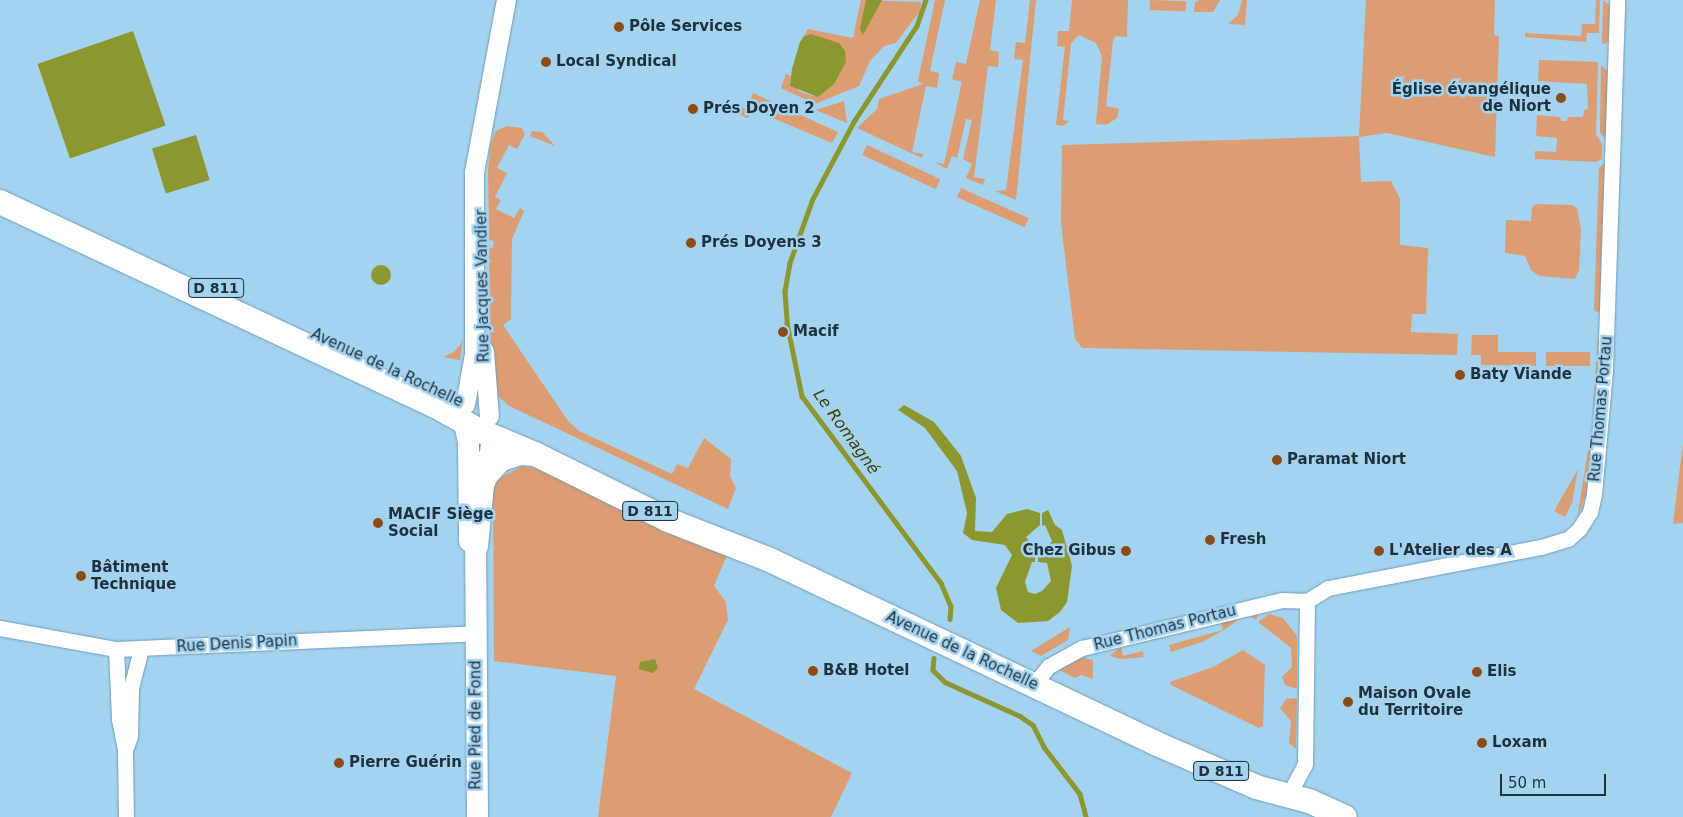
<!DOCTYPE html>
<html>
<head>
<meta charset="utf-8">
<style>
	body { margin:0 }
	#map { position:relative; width:1683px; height:817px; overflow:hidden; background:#a4d3f0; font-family:"DejaVu Sans",sans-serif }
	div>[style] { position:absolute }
	.green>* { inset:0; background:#dc9d72; transform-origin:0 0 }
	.water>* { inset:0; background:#8c972f; transform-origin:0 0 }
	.round { border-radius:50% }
	.stream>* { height:4.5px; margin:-2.25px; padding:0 2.25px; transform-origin:2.25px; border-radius:2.25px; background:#8c972f }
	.roads { filter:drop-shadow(0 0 1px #6e9cb7) drop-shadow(0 0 1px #6e9cb7) }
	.minor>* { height:15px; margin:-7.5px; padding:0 7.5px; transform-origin:7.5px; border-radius:7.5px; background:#fff }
	.tertiary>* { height:19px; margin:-9.5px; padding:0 9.5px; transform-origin:9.5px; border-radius:9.5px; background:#fff }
	.secondary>* { height:21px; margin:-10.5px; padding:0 10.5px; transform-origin:10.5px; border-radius:10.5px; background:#fff }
	.primary>* { height:24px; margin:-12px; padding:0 12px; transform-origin:12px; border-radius:12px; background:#fff }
	.dots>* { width:14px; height:14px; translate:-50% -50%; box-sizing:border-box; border:2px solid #a4d3f0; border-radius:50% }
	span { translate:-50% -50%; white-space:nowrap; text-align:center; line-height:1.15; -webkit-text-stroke:5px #a4d3f0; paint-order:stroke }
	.shield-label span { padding:1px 4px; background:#a4d3f0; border:1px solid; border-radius:4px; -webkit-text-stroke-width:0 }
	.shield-label { font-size:14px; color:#1e313d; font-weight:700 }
	.poi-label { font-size:15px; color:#1e313d; font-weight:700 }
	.left { translate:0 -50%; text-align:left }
	.right { translate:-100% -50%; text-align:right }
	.street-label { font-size:15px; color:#1e313d }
	.water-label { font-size:16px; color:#3a4007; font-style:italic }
	.scale { position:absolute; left:1500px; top:774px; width:106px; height:22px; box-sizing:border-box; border:2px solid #1e313d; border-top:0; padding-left:6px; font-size:15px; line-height:18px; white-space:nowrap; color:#1e313d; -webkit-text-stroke:4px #a4d3f0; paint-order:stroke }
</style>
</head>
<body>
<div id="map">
	<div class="green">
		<div style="clip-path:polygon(861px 0,921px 2px,920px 11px,896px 43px,884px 46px,870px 61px,859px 86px,815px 104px,781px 88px,786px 74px,791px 76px,790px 82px,800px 92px,814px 96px,840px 71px,846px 62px,811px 34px,804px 36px,808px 29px,853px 38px)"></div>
		<div style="clip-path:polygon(935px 0,945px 0,930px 71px,939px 73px,937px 88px,926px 86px,912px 152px,923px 154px,922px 158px,857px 128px,877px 109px,879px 99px,923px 84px,918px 81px)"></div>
		<div style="clip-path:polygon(980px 0,996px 0,990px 50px,999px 52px,998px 67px,988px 66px,974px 177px,985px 179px,983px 185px,966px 178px,972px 164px,963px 159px,972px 120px,966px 119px,957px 158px,952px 156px,947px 169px,934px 162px,944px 164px,962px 82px,952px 79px,956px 62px,966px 64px)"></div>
		<div style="clip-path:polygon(1030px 0,1036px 0,1016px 200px,995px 191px,1006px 190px,1023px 60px,1014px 59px,1016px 42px,1025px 43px)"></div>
		<div style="clip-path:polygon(1072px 0,1128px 0,1127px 37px,1116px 36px,1113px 41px,1106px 106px,1119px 109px,1117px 118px,1106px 125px,1096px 124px,1102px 56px,1096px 43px,1079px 35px,1071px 43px,1063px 120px,1069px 121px,1063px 126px,1056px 125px,1065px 47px,1057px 46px,1058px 31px,1069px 31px)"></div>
		<div style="left:1150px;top:0;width:36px;height:10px;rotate:2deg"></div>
		<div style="clip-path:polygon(1200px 0,1220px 0,1213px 12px,1194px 12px,1195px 2px)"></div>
		<div style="clip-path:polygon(1242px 0,1247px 0,1245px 25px,1228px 24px,1238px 15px)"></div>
		<div style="clip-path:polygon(1366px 0,1495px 0,1494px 35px,1499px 36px,1495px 157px,1387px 133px,1359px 137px,1361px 182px,1391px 181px,1400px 199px,1400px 245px,1428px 248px,1426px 314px,1412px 314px,1411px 332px,1458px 334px,1457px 355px,1082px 348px,1075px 339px,1061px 223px,1062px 145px,1359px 136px)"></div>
		<div style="clip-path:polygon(1596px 0,1600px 0,1599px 33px,1587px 33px,1586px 42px,1525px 37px,1525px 33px,1581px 36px,1582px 24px,1595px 24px)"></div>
		<div style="clip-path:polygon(1603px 0,1611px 6px,1610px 40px,1605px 44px,1602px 44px)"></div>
		<div style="clip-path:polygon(1539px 60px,1598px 62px,1596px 134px,1602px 144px,1602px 159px,1596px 162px,1535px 159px,1535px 151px,1556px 152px,1557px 138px,1536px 136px,1537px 115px,1560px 117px,1561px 121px,1567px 121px,1568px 117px,1583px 117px,1584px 110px,1588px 109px,1587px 84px,1538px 81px)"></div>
		<div style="clip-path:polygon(1601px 65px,1609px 72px,1607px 141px,1600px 132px)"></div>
		<div style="clip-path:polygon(753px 93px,838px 132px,832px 143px,756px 111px,747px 118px,738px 113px,736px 105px,746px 109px)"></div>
		<div style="clip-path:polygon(844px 101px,847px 123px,816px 110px)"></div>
		<div style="clip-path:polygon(507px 126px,522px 128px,525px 134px,517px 149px,509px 145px,497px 168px,507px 173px,495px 197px,501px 200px,496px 209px,514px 218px,520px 208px,524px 211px,512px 239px,511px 319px,503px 325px,568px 421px,579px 431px,672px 474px,677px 464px,688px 468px,704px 438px,731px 459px,730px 476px,736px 488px,728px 509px,509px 406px,495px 393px,490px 375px,489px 248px,493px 248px,494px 241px,489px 240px,488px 169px,491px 143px,496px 131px)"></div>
		<div style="clip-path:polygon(532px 131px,542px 132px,555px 146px,530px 136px)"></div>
		<div style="left:867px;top:145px;width:81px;height:11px;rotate:25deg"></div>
		<div style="clip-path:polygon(1606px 162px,1600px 311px,1597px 312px,1594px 310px,1599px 168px)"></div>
		<div style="left:961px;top:188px;width:74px;height:10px;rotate:24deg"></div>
		<div style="clip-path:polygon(1536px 204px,1572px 205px,1577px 208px,1581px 229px,1579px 270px,1575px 279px,1539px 276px,1531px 270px,1525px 256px,1505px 253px,1506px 220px,1531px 221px,1532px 207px)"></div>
		<div style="clip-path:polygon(1472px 335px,1498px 335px,1498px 352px,1536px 352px,1536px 366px,1481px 365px,1481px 355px,1471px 355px)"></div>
		<div style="clip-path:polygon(463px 336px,460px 360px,443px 357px,454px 352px,461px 344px)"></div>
		<div style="clip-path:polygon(1598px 339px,1601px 348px,1592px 419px)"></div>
		<div style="left:1546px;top:352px;width:44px;height:14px"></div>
		<div style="clip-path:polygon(1683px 443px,1683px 523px,1673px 524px,1674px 515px)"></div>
		<div style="clip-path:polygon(1589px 444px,1592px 451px,1587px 493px,1577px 518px)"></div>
		<div style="clip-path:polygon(522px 466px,548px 471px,727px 555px,714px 586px,726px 602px,728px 620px,694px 689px,852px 773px,831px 817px,598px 817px,616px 676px,494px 661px,493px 487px,500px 478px)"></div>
		<div style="clip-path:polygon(1578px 469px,1572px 503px,1565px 517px,1554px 511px)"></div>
		<div style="clip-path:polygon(1259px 612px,1256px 620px,1250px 616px,1238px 620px,1224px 630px,1202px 642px,1171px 652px,1169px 645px,1223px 630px,1221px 621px)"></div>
		<div style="clip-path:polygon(1269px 614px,1283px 618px,1297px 636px,1297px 689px,1285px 685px,1282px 677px,1292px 667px,1291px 648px,1258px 622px)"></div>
		<div style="clip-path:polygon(1070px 627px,1068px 640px,1041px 656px,1031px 651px)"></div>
		<div style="clip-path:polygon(1121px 646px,1123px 656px,1143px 651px,1144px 657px,1121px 659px,1110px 656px)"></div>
		<div style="clip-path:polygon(1243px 650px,1265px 665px,1263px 726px,1259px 728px,1171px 685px,1170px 682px,1213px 667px)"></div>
		<div style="clip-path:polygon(1076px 656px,1093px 660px,1093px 679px,1081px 675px,1075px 678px,1057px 669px)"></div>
		<div style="clip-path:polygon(1297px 698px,1296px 749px,1289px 743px,1291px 721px,1280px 708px,1286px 699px)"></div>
	</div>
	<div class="water">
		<div style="clip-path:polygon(866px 0,882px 0,863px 35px,860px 29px)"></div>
		<div style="left:133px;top:31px;width:100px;height:101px;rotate:71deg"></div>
		<div style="clip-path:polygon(811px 34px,839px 43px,845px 51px,846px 62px,834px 84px,818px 97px,790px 86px,792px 69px,800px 42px,804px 36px)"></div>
		<div style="left:196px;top:135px;width:47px;height:46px;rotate:73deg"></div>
		<div class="round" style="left:371px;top:265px;width:20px;height:20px"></div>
		<div style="clip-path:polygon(904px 405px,934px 422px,961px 456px,976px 498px,975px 531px,992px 532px,1007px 514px,1027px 509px,1040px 513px,1040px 525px,1026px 537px,1035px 549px,1035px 562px,1032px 562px,1025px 582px,1028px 592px,1035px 594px,1042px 591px,1051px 581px,1047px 563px,1038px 562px,1038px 548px,1047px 548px,1052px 541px,1045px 525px,1042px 526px,1042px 513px,1048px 510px,1055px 525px,1062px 530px,1072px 566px,1067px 602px,1060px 612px,1048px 621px,1018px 623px,1001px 610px,996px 588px,1012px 555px,1005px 545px,972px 540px,963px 533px,967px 513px,957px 471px,925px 428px,898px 410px)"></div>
		<div style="clip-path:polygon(655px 659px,658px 668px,653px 673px,639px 669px,640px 662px)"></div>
	</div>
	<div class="stream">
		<div style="left:926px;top:0;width:28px;rotate:109deg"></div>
		<div style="left:917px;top:26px;width:115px;rotate:123.3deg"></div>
		<div style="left:854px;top:122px;width:87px;rotate:118deg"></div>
		<div style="left:813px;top:199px;width:68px;rotate:109.8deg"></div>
		<div style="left:790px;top:263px;width:28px;rotate:100deg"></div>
		<div style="left:785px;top:291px;width:32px;rotate:86deg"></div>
		<div style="left:787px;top:323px;width:75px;rotate:78.4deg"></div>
		<div style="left:802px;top:396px;width:233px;rotate:53.4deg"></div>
		<div style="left:941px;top:583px;width:25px;rotate:67deg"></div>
		<div style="left:951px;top:606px;width:13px;rotate:94deg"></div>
		<div style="left:934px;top:658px;width:12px;rotate:95deg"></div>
		<div style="left:933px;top:670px;width:17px;rotate:45deg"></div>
		<div style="left:945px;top:682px;width:82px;rotate:24.4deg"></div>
		<div style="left:1020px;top:716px;width:16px;rotate:35deg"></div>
		<div style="left:1033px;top:725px;width:25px;rotate:63deg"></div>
		<div style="left:1044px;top:747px;width:59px;rotate:52.5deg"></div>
		<div style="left:1080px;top:794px;width:24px;rotate:75deg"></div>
	</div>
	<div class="roads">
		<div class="minor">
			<div style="left:0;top:628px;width:118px;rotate:10.3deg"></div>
			<div style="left:116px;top:649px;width:360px;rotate:-2.5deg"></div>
			<div style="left:116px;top:649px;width:70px;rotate:87.5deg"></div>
			<div style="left:119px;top:719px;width:31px;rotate:79deg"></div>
			<div style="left:125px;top:749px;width:68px;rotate:89.2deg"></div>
			<div style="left:1035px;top:683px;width:22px;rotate:-51deg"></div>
			<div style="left:1049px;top:666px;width:38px;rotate:-29deg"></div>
			<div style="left:1082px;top:648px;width:206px;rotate:-13.5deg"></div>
			<div style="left:1282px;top:600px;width:25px;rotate:2deg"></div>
			<div style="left:1307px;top:601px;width:25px;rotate:-32deg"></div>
			<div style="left:1328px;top:588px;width:217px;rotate:-10.9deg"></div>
			<div style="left:1541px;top:547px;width:28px;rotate:-17deg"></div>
			<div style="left:1568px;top:539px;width:15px;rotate:-42deg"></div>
			<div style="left:1579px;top:529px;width:20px;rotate:-57deg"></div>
			<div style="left:1590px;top:512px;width:18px;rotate:-77deg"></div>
			<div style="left:1594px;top:494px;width:124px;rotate:-84.9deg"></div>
			<div style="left:1605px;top:370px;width:370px;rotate:-88.1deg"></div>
			<div style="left:127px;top:745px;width:9px;rotate:-72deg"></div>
			<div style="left:130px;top:736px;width:48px;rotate:-88.8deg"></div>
			<div style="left:131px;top:688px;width:40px;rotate:-75.6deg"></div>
			<div style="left:1288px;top:796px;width:36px;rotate:-62deg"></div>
			<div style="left:1305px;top:764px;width:163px;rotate:-89.3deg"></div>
		</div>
		<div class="tertiary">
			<div style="left:484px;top:351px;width:65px;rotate:85.6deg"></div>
			<div style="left:465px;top:404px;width:51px;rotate:-79.8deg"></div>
			<div style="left:474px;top:354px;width:182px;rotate:-90deg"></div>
			<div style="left:474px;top:172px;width:175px;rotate:-79.5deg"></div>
		</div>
		<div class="secondary">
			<div style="left:464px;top:422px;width:21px;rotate:79deg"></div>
			<div style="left:468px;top:443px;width:98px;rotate:89.4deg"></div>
			<div style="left:475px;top:482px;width:34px;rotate:-63deg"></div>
			<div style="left:490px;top:452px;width:16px;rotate:-83deg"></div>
			<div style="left:475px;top:530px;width:287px;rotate:89.6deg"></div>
		</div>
		<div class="primary">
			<div style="left:0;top:202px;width:479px;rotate:25.1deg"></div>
			<div style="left:434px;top:405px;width:51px;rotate:29.6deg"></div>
			<div style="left:478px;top:430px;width:62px;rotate:22.8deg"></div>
			<div style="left:535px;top:454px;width:148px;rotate:26.4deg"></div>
			<div style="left:668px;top:520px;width:110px;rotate:21.4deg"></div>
			<div style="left:770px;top:560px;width:426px;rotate:25.4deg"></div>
			<div style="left:1155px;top:743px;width:110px;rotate:23.5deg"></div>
			<div style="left:1256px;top:787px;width:55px;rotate:14.8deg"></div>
			<div style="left:1309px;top:801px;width:39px;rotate:24deg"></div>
			<div style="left:476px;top:546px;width:61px;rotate:-84.4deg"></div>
			<div style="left:482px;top:485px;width:11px;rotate:-68deg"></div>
			<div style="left:486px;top:475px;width:22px;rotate:-47deg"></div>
			<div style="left:501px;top:459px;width:21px;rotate:-17deg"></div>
			<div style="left:521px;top:453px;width:13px;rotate:4deg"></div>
		</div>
	</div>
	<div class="dots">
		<div style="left:619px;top:27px;background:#8c4c16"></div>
		<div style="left:546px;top:62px;background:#8c4c16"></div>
		<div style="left:1561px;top:98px;background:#8c4c16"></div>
		<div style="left:693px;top:109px;background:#8c4c16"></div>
		<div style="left:691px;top:243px;background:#8c4c16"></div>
		<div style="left:783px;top:332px;background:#8c4c16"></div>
		<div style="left:1460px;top:375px;background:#8c4c16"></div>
		<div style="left:1277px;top:460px;background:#8c4c16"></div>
		<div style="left:378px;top:523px;background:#8c4c16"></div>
		<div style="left:1210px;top:540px;background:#8c4c16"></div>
		<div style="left:1126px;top:551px;background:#8c4c16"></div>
		<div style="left:1379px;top:551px;background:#8c4c16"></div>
		<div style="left:81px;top:576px;background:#8c4c16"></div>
		<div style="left:813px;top:671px;background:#8c4c16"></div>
		<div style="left:1477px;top:672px;background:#8c4c16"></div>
		<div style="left:1348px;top:702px;background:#8c4c16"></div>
		<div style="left:1482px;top:743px;background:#8c4c16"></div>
		<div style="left:339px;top:763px;background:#8c4c16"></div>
	</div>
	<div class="shield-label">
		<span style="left:216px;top:288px">D 811</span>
		<span style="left:650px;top:511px">D 811</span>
		<span style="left:1221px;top:771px">D 811</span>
	</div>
	<div class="poi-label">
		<span class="left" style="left:629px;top:27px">Pôle Services</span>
		<span class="left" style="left:556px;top:62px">Local Syndical</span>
		<span class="right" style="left:1551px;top:98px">Église évangélique<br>de Niort</span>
		<span class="left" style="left:703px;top:109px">Prés Doyen 2</span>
		<span class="left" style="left:701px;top:243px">Prés Doyens 3</span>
		<span class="left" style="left:793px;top:332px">Macif</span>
		<span class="left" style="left:1470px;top:375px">Baty Viande</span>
		<span class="left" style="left:1287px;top:460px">Paramat Niort</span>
		<span class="left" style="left:388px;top:523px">MACIF Siège<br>Social</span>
		<span class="left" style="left:1220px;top:540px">Fresh</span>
		<span class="right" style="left:1116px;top:551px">Chez Gibus</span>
		<span class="left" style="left:1389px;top:551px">L'Atelier des A</span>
		<span class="left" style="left:91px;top:576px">Bâtiment<br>Technique</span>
		<span class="left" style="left:823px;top:671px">B&amp;B Hotel</span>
		<span class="left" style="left:1487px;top:672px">Elis</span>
		<span class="left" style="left:1358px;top:702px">Maison Ovale<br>du Territoire</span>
		<span class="left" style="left:1492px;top:743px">Loxam</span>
		<span class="left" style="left:349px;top:763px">Pierre Guérin</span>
	</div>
	<div class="street-label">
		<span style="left:483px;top:286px;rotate:-91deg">Rue Jacques Vandier</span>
		<span style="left:387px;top:368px;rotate:25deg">Avenue de la Rochelle</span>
		<span style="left:1601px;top:409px;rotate:-85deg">Rue Thomas Portau</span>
		<span style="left:1165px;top:628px;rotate:-14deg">Rue Thomas Portau</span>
		<span style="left:237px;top:644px;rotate:-3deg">Rue Denis Papin</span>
		<span style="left:962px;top:651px;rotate:25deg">Avenue de la Rochelle</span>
		<span style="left:476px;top:725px;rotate:-90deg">Rue Pied de Fond</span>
	</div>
	<div class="water-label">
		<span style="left:846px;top:432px;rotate:54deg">Le Romagné</span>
	</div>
	<div class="scale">50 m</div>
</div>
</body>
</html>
